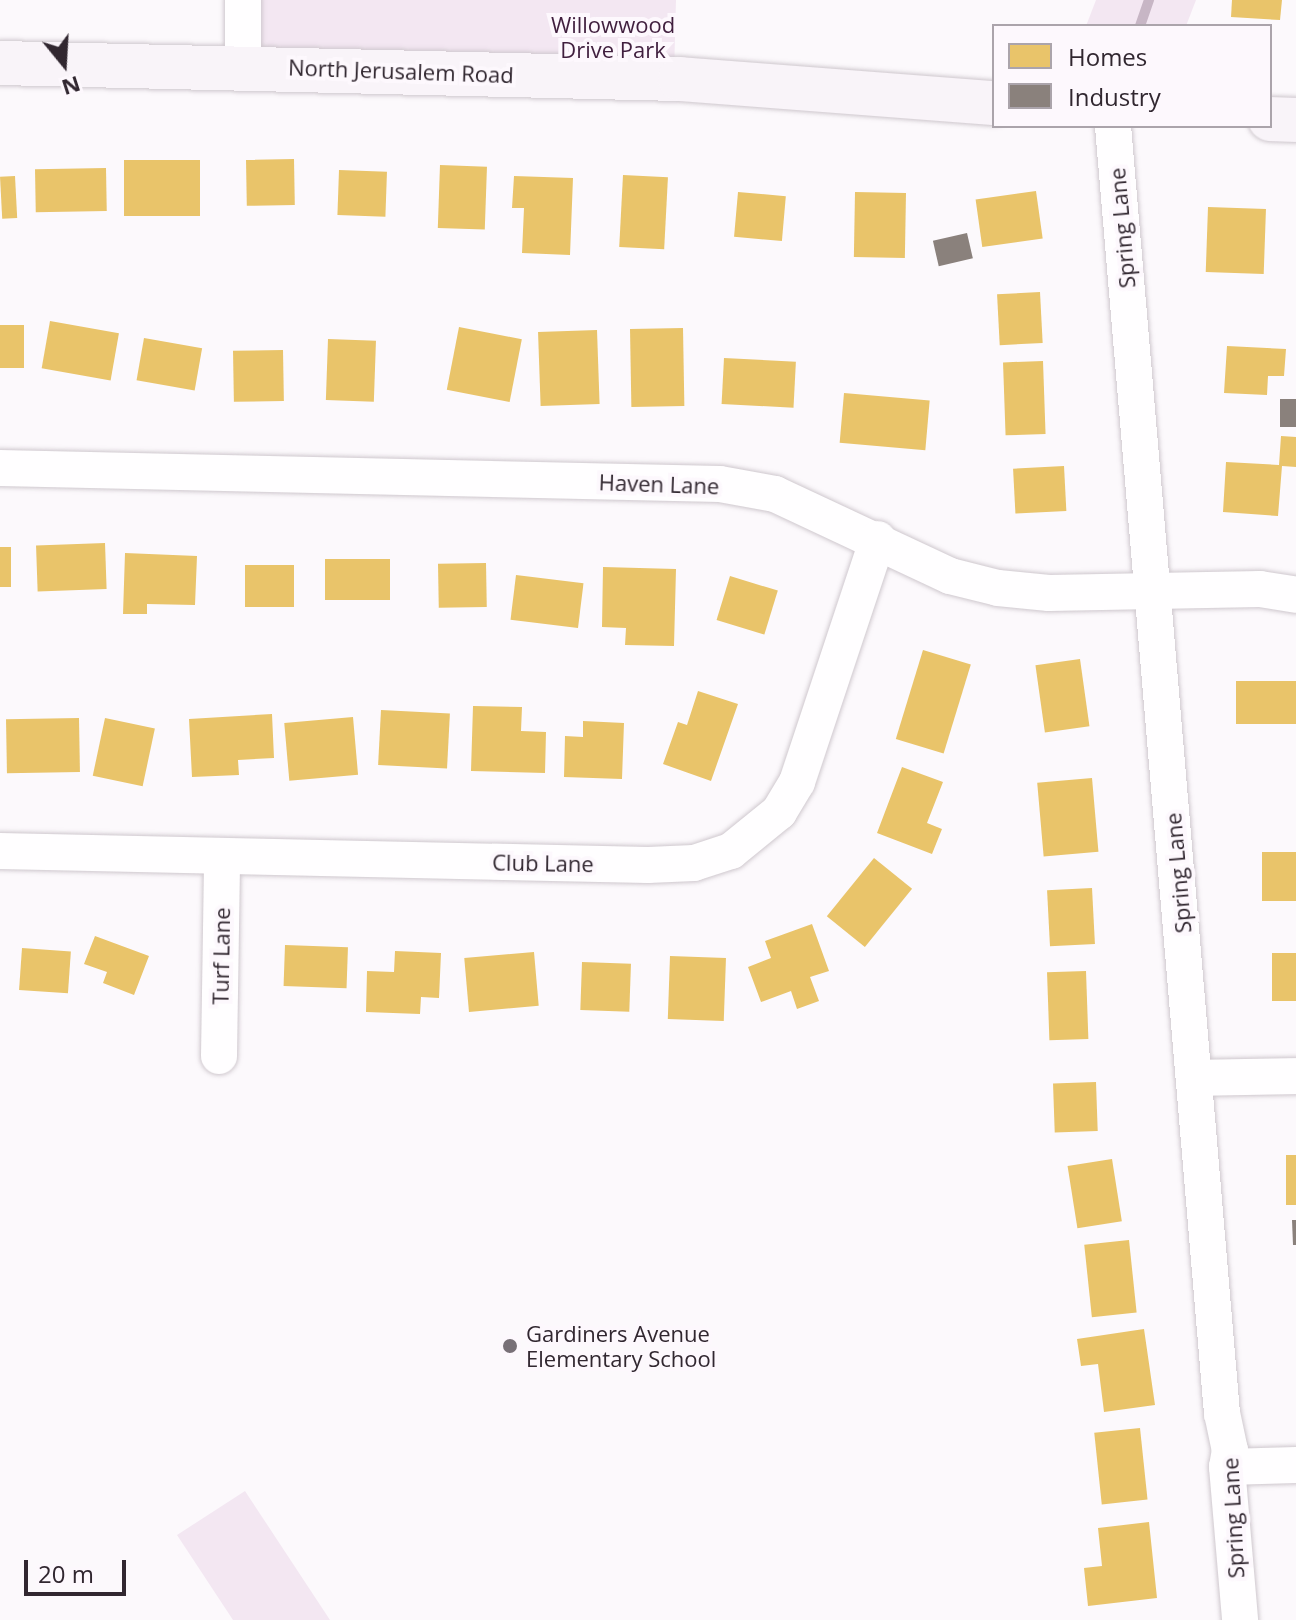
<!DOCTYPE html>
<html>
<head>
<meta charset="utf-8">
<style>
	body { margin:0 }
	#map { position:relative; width:1296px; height:1620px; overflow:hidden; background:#fcf9fc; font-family:"Open Sans",sans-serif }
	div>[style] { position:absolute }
	.green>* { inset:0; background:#f3e7f2 }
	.homes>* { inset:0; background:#e9c46a; transform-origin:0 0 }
	.industry>* { inset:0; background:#8a817c; transform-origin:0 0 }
	.stream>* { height:10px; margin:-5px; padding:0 5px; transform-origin:5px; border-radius:5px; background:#c7b6c5 }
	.roads { filter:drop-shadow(0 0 2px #cfc8ce) drop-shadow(0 0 2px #cfc8ce) }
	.minor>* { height:36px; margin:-18px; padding:0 18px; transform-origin:18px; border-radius:18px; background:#fffeff }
	.major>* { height:44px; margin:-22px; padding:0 22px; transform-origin:22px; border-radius:22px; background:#f9f4f9 }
	.dots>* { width:22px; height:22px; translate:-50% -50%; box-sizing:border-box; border:4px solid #fdf8fd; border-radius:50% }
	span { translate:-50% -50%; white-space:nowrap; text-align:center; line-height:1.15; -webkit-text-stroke:8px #fdf8fd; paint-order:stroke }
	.park-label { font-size:22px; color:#401f3e }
	.street-label { font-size:22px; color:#312730 }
	.poi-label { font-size:22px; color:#312730 }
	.left { translate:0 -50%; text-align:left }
	.legend { position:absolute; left:992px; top:24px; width:280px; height:104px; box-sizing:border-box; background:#fdf8fd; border:2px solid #aba4ab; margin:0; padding:10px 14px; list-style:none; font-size:24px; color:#312730 }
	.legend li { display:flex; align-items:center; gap:16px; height:40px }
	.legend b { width:40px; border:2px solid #aba4ab }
	.north { position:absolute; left:24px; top:24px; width:80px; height:80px; -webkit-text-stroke:6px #fdf8fd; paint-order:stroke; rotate:162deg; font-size:22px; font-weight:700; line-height:32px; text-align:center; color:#312730 }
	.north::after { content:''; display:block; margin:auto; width:28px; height:36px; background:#312730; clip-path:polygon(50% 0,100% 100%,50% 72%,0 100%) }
	.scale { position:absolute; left:24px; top:1560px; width:102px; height:36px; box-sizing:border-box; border:4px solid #312730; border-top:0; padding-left:10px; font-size:24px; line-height:28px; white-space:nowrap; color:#312730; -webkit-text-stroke:6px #fdf8fd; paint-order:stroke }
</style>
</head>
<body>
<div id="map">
	<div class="green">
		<div style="clip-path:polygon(244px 0,676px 0,674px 74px,245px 63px)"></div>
		<div style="clip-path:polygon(1096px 0,1196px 0,1186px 26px,1086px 26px)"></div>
		<div style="clip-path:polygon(245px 1491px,330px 1620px,233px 1620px,177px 1535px)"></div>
	</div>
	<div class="homes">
		<div style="clip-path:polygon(1232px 0,1282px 0,1280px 20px,1231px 17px)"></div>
		<div style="left:294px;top:159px;width:46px;height:48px;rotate:89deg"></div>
		<div style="left:200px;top:160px;width:56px;height:76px;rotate:90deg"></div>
		<div style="left:440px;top:165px;width:47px;height:63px;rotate:2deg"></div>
		<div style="left:106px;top:168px;width:43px;height:71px;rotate:89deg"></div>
		<div style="left:339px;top:170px;width:48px;height:45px;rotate:2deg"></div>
		<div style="left:623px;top:175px;width:45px;height:72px;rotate:3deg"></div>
		<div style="left:15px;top:176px;width:42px;height:15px;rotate:87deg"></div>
		<div style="clip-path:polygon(514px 176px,573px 178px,570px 255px,522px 253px,524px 208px,512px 208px)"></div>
		<div style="left:1036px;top:191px;width:48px;height:61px;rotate:82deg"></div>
		<div style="left:738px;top:192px;width:48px;height:45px;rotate:5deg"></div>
		<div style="left:855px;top:192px;width:51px;height:65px;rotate:1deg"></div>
		<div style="left:1208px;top:207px;width:58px;height:65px;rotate:2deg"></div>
		<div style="left:1040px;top:292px;width:51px;height:43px;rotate:87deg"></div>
		<div style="left:50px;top:321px;width:70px;height:48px;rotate:10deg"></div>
		<div style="left:0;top:325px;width:24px;height:43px"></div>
		<div style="left:459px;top:327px;width:64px;height:64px;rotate:11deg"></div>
		<div style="left:683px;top:328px;width:78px;height:53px;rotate:89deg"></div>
		<div style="left:597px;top:330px;width:74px;height:59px;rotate:88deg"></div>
		<div style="left:144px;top:338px;width:59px;height:43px;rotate:10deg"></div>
		<div style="left:328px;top:339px;width:48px;height:61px;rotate:2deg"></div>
		<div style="clip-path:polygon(1227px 346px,1286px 349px,1284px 376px,1268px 376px,1267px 395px,1224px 393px)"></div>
		<div style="left:283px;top:350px;width:51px;height:50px;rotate:89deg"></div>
		<div style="left:724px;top:358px;width:72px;height:46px;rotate:3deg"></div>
		<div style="left:1043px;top:361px;width:73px;height:40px;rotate:88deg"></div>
		<div style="left:844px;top:393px;width:86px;height:50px;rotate:5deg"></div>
		<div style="clip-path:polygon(1281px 436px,1296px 437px,1296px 467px,1282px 466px,1278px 516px,1223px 512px,1226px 462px,1279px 465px)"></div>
		<div style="left:1064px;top:466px;width:45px;height:51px;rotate:87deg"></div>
		<div style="left:105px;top:543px;width:46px;height:69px;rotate:88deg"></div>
		<div style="left:0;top:547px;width:11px;height:40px"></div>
		<div style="clip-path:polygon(125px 553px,197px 556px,195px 605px,147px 604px,147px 614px,123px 614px)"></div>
		<div style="left:390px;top:559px;width:41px;height:65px;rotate:90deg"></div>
		<div style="left:486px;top:563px;width:44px;height:48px;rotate:89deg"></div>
		<div style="left:245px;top:565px;width:49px;height:42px"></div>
		<div style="clip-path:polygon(603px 567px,676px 569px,674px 646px,625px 645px,626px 628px,602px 627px)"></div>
		<div style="left:516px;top:575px;width:68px;height:45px;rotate:7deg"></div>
		<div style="left:730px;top:576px;width:50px;height:46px;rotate:17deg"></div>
		<div style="left:923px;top:650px;width:50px;height:93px;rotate:17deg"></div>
		<div style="left:1080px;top:659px;width:68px;height:45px;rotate:82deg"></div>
		<div style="left:1296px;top:681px;width:43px;height:60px;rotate:90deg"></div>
		<div style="clip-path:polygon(698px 691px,738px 704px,711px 781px,663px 764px,678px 722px,687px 725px)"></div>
		<div style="clip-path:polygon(473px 706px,522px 707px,521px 731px,546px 732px,545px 773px,471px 771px)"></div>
		<div style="left:381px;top:710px;width:69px;height:55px;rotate:3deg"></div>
		<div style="clip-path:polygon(272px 714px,274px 758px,238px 760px,239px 775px,192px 777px,189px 719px)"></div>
		<div style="left:353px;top:717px;width:58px;height:69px;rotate:85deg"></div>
		<div style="left:79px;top:718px;width:54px;height:73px;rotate:89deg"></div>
		<div style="left:105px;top:718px;width:51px;height:59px;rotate:12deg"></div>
		<div style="clip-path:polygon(583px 721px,624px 723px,622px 779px,564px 777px,565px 736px,583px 737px)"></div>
		<div style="clip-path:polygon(902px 767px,943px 782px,927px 823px,942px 829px,932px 854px,877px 833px)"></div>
		<div style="left:1092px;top:778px;width:74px;height:55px;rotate:85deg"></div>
		<div style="left:1296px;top:852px;width:49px;height:34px;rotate:90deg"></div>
		<div style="left:874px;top:858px;width:49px;height:75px;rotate:39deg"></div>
		<div style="left:1092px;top:888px;width:56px;height:45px;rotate:87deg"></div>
		<div style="clip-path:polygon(812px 924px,829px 971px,810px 977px,819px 1001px,797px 1009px,791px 991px,761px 1002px,748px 967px,771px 958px,765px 941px)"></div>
		<div style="clip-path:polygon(95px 936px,149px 956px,134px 995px,103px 983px,107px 972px,84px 964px)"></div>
		<div style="left:285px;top:945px;width:63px;height:41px;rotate:2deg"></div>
		<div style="left:22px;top:948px;width:49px;height:42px;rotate:4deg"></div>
		<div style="clip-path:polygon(395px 951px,441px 953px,439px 998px,421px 997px,420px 1014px,366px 1012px,367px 971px,394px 972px)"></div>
		<div style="left:534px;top:952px;width:54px;height:70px;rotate:85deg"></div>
		<div style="left:1296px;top:953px;width:48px;height:24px;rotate:90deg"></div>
		<div style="left:670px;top:956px;width:56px;height:63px;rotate:2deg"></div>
		<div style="left:582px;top:962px;width:49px;height:48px;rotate:2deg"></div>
		<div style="left:1086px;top:971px;width:68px;height:39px;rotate:88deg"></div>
		<div style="left:1096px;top:1082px;width:49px;height:43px;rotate:88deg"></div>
		<div style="left:1286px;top:1155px;width:10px;height:50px"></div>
		<div style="left:1112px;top:1159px;width:63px;height:45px;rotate:81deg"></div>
		<div style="left:1129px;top:1240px;width:73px;height:45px;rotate:84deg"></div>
		<div style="clip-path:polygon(1144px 1329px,1155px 1405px,1104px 1412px,1098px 1364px,1081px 1366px,1077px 1339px)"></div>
		<div style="left:1140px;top:1428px;width:72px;height:46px;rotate:84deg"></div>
		<div style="clip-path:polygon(1149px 1522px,1157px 1598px,1088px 1606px,1084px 1568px,1102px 1566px,1098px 1528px)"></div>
	</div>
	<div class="industry">
		<div style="left:967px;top:233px;width:26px;height:35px;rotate:77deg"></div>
		<div style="left:1280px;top:399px;width:16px;height:28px"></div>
		<div style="clip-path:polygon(1292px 1220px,1296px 1220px,1296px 1245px,1293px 1245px)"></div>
	</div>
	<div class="stream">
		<div style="left:1140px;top:26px;width:28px;rotate:-71deg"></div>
	</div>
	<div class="roads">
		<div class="minor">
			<div style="left:243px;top:66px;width:66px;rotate:-90deg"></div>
			<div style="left:1113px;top:126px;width:1292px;rotate:85.16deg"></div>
			<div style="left:1222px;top:1413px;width:38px;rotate:78deg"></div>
			<div style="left:1230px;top:1450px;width:17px;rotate:100deg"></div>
			<div style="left:1227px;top:1467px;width:154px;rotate:85.1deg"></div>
			<div style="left:0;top:468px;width:720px;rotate:1.27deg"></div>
			<div style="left:720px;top:484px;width:56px;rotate:10.3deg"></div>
			<div style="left:775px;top:494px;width:193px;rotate:25.1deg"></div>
			<div style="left:950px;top:576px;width:49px;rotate:14deg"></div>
			<div style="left:998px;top:588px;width:51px;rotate:5.6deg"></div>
			<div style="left:1049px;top:593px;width:211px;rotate:-1.1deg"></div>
			<div style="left:1260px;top:589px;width:36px;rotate:9deg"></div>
			<div style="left:0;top:851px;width:648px;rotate:1.24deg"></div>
			<div style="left:648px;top:865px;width:46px;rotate:-2.5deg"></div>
			<div style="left:694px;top:863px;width:39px;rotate:-18deg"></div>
			<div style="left:731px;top:851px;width:62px;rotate:-39.1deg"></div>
			<div style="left:779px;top:812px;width:35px;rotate:-59deg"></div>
			<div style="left:797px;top:782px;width:256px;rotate:-71.6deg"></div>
			<div style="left:219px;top:1056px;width:200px;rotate:-89.1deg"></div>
			<div style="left:1195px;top:1078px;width:101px;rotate:-1.1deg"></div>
			<div style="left:1227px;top:1467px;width:69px;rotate:-1.7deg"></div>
		</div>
		<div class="major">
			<div style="left:0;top:63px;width:680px;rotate:1.35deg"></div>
			<div style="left:680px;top:79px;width:315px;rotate:4.4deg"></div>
			<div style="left:1270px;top:119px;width:26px;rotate:2deg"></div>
		</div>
	</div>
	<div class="dots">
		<div style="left:510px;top:1346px;background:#787077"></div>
	</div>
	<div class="park-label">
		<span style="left:613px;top:37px">Willowwood<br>Drive Park</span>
	</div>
	<div class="street-label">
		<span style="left:401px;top:71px;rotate:2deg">North Jerusalem Road</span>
		<span style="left:1122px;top:228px;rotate:-95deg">Spring Lane</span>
		<span style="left:659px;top:484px;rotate:2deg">Haven Lane</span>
		<span style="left:543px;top:863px;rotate:1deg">Club Lane</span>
		<span style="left:1178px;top:873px;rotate:-95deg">Spring Lane</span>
		<span style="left:221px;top:956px;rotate:-89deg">Turf Lane</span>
		<span style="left:1233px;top:1518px;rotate:-93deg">Spring Lane</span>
	</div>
	<div class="poi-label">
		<span class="left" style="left:526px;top:1346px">Gardiners Avenue<br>Elementary School</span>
	</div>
	<ul class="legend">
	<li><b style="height:22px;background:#e9c46a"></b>Homes</li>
	<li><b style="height:22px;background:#8a817c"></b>Industry</li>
	</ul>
	<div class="north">N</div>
	<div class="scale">20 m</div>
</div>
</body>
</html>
